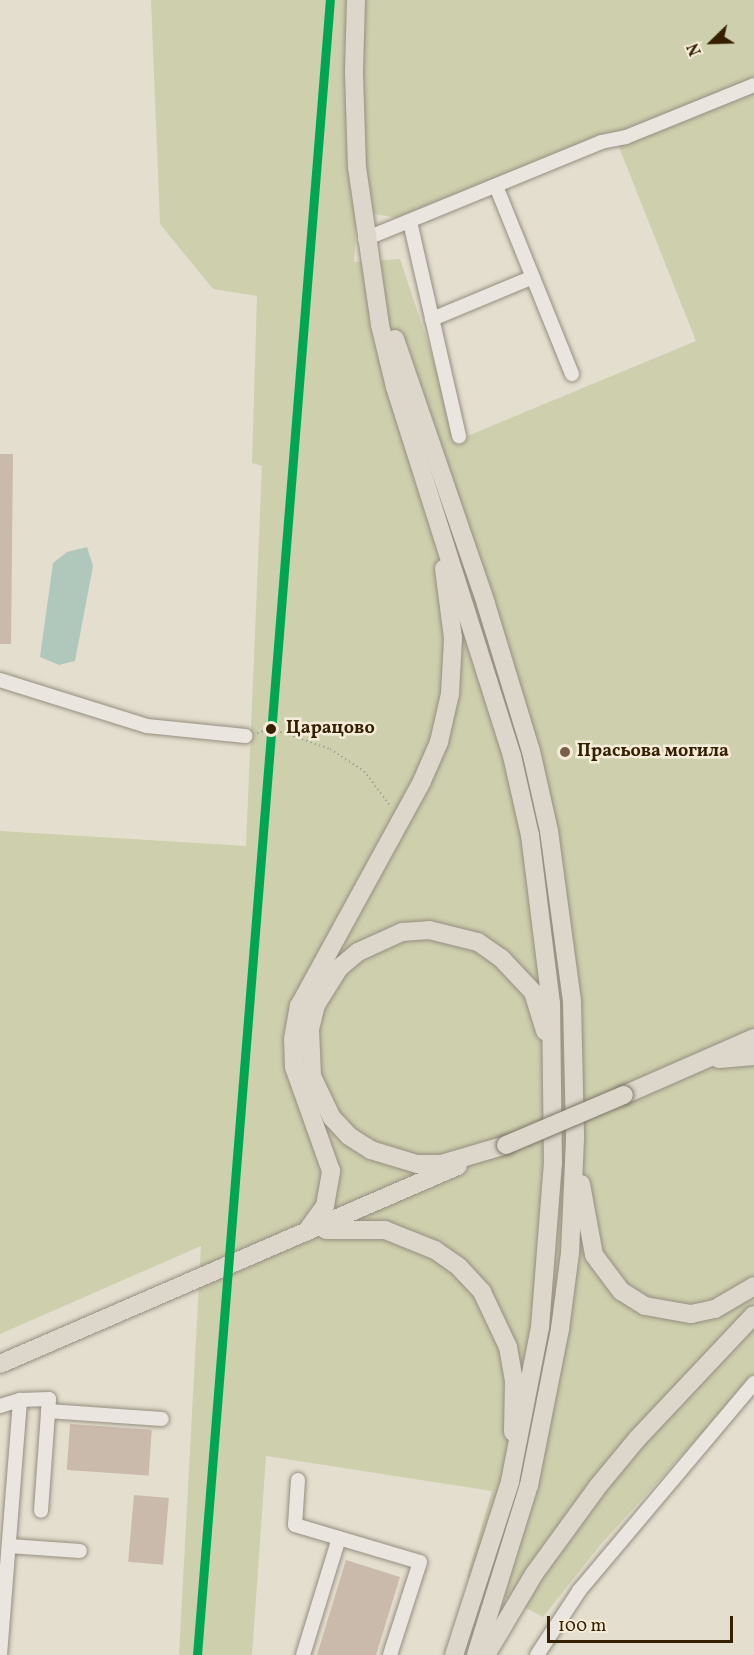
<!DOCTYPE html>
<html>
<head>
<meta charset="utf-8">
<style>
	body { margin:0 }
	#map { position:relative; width:754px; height:1655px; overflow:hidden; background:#e4dece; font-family:Vollkorn,serif }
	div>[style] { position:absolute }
	.green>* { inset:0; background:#cecfac }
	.water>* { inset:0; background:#b0c8bb }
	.building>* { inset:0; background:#c9baab; transform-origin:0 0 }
	.path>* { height:2px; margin-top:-1px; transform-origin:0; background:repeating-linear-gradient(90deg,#a7a298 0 1.5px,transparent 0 4.5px) }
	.roads { filter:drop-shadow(0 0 2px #958e81) drop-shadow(0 0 2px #958e81) }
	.minor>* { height:14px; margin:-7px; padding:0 7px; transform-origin:7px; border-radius:7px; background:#eae6df }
	.major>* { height:18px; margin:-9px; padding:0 9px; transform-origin:9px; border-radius:9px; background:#ddd6ca }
	.bridges { filter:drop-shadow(0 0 2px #7b7467) drop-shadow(0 0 2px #7b7467) }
	.major-bridge>* { height:18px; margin:-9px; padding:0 9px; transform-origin:9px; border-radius:9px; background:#ddd6ca }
	.rail-1>* { height:9px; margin:-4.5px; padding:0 4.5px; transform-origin:4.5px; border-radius:4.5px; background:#00a651 }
	.dots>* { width:16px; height:16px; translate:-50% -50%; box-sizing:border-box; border:3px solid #f4ecd9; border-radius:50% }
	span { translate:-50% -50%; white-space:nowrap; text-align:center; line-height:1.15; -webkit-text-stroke:5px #f4ecd9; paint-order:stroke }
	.stop-label { font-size:18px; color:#362002; font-weight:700 }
	.left { translate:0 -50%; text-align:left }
	.poi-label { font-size:18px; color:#362002; font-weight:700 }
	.north { position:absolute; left:682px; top:12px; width:60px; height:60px; -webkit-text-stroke:4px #f4ecd9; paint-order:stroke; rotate:247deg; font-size:16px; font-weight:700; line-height:24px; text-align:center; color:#362002 }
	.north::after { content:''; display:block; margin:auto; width:21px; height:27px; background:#362002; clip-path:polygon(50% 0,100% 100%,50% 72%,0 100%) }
	.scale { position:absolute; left:547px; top:1616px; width:186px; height:27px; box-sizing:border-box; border:3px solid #362002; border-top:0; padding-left:8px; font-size:18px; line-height:21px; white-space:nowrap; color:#362002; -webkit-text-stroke:4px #f4ecd9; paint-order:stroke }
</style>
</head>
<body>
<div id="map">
	<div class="green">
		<div style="clip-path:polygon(evenodd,151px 0,754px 0,754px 1376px,601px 1544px,543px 1617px,467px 1577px,492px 1491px,266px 1456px,252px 1655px,179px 1655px,201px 1246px,0 1334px,0 831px,246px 846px,262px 466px,252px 463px,257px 296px,213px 289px,160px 224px,151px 0,613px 132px,696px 341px,460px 439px,400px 259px,354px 262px,357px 211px,404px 219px,613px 132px)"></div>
	</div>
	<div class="water">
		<div style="clip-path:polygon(87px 547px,93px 566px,75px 661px,59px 665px,40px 657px,53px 563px,67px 552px)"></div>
	</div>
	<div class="building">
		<div style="clip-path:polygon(0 454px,13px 454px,11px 644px,0 644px)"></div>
		<div style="left:70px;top:1424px;width:82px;height:46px;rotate:4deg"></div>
		<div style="left:134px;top:1495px;width:35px;height:67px;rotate:5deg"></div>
		<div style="clip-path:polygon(346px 1560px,400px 1577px,376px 1655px,317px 1655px)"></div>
	</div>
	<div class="path">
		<div style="left:257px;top:733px;width:16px;rotate:-15deg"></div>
		<div style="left:272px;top:729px;width:61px;rotate:19deg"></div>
		<div style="left:330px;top:749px;width:40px;rotate:32.9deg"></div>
		<div style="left:364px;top:771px;width:45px;rotate:53.1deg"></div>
	</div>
	<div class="roads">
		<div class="minor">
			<div style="left:496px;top:186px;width:203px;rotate:68deg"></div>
			<div style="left:410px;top:222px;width:220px;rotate:77.1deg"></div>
			<div style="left:365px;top:239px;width:255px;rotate:-22.3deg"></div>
			<div style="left:601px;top:142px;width:25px;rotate:-11deg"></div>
			<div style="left:626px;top:137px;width:138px;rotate:-22.1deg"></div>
			<div style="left:432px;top:319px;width:109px;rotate:-22.6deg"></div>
			<div style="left:0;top:680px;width:154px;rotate:17.4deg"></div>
			<div style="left:147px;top:726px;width:99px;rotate:5.8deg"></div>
			<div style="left:0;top:1406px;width:21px;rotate:-17deg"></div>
			<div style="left:20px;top:1400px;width:29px;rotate:-2deg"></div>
			<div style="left:49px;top:1399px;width:112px;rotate:94.1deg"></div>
			<div style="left:48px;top:1411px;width:114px;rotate:4deg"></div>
			<div style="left:298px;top:1480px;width:45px;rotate:93.8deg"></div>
			<div style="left:295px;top:1525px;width:130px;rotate:16.5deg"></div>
			<div style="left:420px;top:1562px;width:98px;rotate:107.9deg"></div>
			<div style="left:9px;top:1546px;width:71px;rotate:4deg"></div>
			<div style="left:0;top:1655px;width:256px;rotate:-85.5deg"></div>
			<div style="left:303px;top:1655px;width:122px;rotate:-72.9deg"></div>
			<div style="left:537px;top:1655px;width:77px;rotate:-56.7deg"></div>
			<div style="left:579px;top:1591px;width:272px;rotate:-49.9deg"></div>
		</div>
		<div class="major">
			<div style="left:356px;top:0;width:73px;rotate:91.6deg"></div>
			<div style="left:354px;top:73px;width:94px;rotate:88.2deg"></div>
			<div style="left:357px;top:167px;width:160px;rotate:81.7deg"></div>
			<div style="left:380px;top:325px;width:64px;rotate:76.4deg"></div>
			<div style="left:395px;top:387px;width:387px;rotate:72.4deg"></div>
			<div style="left:512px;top:756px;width:81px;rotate:77.2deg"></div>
			<div style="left:530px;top:835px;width:169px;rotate:82.9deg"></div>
			<div style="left:551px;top:1003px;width:159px;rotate:89.3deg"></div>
			<div style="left:553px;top:1162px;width:166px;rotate:94.5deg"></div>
			<div style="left:540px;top:1327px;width:158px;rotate:101deg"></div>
			<div style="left:510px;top:1482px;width:182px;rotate:107.9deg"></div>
			<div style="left:395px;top:339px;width:280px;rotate:71deg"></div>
			<div style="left:486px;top:604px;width:154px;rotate:73deg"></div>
			<div style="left:531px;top:751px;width:82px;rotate:77.3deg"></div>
			<div style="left:549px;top:831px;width:173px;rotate:82.3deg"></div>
			<div style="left:572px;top:1002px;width:137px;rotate:88.7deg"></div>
			<div style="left:575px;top:1139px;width:114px;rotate:92.5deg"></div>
			<div style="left:570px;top:1253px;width:77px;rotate:97.5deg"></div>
			<div style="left:560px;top:1329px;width:159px;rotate:101.2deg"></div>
			<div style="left:529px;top:1485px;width:178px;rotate:107.3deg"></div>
			<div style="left:719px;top:1059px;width:35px;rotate:-5deg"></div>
			<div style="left:624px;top:1095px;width:142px;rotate:-23.7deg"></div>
			<div style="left:506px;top:1145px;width:68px;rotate:163.7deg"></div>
			<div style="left:441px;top:1164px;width:24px;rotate:180deg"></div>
			<div style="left:417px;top:1164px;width:48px;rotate:-163.1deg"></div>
			<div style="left:371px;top:1150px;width:26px;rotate:-148deg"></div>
			<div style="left:349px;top:1136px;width:25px;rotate:-133deg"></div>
			<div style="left:332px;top:1118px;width:47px;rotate:-115.5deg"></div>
			<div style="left:312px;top:1076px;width:47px;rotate:-92.4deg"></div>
			<div style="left:310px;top:1029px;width:25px;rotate:-76deg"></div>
			<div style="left:316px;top:1005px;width:44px;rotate:-58.1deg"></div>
			<div style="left:339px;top:968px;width:25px;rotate:-40deg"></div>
			<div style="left:358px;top:952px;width:48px;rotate:-24.4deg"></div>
			<div style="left:402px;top:932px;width:27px;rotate:-4deg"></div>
			<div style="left:429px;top:930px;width:50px;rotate:13.8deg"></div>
			<div style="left:478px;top:942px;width:28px;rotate:35deg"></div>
			<div style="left:501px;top:958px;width:47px;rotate:46.7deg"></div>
			<div style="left:533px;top:992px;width:41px;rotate:72.9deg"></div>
			<div style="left:581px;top:1184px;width:72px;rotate:79.6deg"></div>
			<div style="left:594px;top:1255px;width:45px;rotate:53.1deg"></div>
			<div style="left:621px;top:1291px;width:28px;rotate:32deg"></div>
			<div style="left:645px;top:1306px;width:47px;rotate:9.9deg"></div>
			<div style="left:691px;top:1314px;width:25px;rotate:-12deg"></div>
			<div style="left:715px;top:1309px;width:45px;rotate:-30.5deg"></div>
			<div style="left:326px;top:1230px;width:59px"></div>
			<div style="left:385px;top:1230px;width:54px;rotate:21.8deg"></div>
			<div style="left:435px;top:1250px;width:29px;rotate:35deg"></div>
			<div style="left:459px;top:1267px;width:34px;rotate:47deg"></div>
			<div style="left:482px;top:1292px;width:61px;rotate:64.7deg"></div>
			<div style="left:508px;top:1347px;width:34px;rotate:80deg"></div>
			<div style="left:514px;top:1380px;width:52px;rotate:91.1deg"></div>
			<div style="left:306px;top:1232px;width:32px;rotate:-54deg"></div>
			<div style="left:325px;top:1206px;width:36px;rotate:-80deg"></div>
			<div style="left:331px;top:1171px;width:110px;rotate:-109.6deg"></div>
			<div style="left:294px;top:1067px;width:28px;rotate:-92deg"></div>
			<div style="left:293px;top:1039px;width:34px;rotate:-80deg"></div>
			<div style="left:299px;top:1006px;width:256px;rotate:-61.3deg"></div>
			<div style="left:422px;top:781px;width:43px;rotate:-66.4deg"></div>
			<div style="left:439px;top:742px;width:49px;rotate:-77.1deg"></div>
			<div style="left:450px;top:694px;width:56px;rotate:-86.9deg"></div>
			<div style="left:453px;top:638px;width:70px;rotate:-97.4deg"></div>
			<div style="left:0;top:1364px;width:499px;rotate:-23.4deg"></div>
			<div style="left:486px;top:1655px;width:94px;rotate:-59.3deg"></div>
			<div style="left:534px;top:1574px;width:110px;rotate:-53.9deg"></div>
			<div style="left:599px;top:1485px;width:60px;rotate:-50.4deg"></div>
			<div style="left:637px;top:1439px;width:170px;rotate:-46.7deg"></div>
		</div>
	</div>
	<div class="bridges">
		<div class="major-bridge">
			<div style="left:506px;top:1145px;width:128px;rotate:-23deg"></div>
		</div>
	</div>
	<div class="rail-1">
		<div style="left:197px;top:1655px;width:1660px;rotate:-85.41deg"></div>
	</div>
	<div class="dots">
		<div style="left:271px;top:729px;background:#362002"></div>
		<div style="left:565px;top:752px;background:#736249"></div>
	</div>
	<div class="stop-label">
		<span class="left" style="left:286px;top:729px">Царацово</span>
	</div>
	<div class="poi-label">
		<span class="left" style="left:577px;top:752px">Прасьова могила</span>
	</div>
	<div class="north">N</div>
	<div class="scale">100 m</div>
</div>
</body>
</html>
